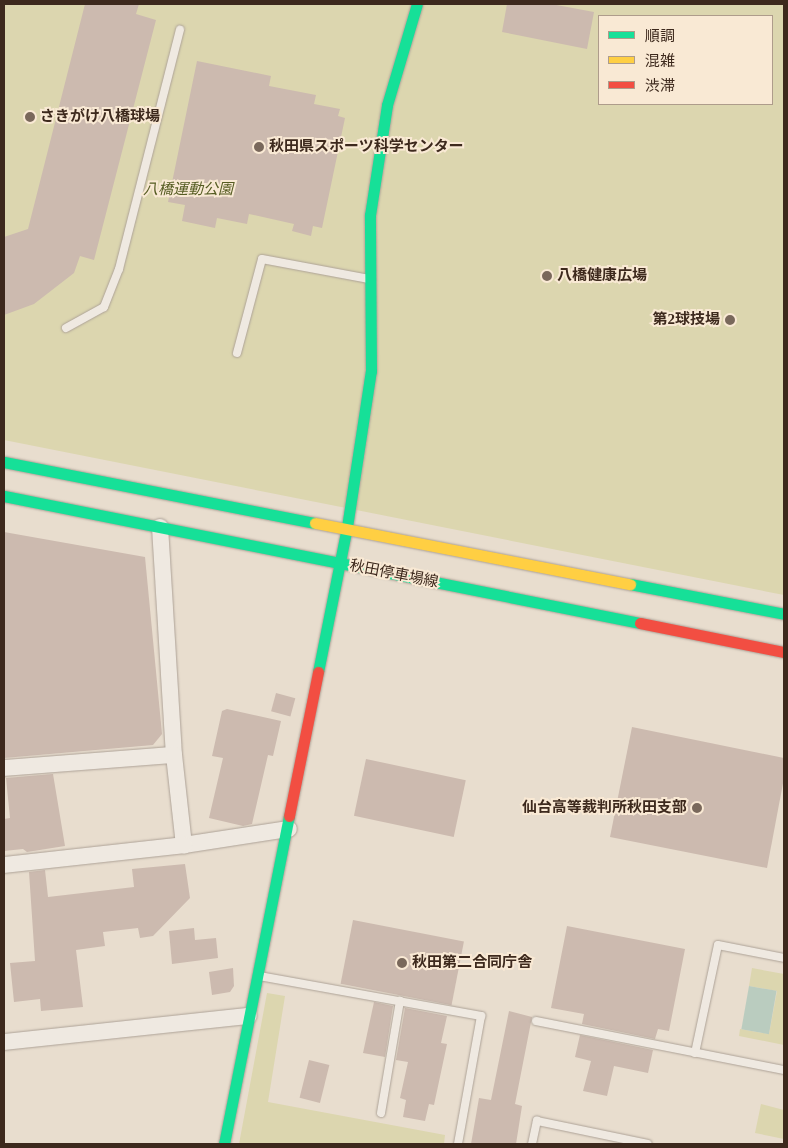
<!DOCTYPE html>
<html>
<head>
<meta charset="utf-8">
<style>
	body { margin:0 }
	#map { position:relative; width:788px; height:1148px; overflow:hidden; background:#e8ddce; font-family:"Times New Roman","Noto Sans JP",serif }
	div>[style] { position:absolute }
	.green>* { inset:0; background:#dcd6af }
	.water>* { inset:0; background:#baccbf; transform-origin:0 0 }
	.building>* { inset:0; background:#ccbaaf; transform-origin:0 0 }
	.roads { filter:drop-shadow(0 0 1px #ada297) drop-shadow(0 0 1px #ada297) }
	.lane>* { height:8px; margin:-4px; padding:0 4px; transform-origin:4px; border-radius:4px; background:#efe9e1 }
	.street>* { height:16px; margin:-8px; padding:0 8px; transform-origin:8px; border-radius:8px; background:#efe9e1 }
	.fast>* { height:11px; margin:-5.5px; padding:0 5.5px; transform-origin:5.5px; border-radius:5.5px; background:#16e098 }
	.slow>* { height:11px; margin:-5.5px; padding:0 5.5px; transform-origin:5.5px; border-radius:5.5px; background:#ffcf43 }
	.jam>* { height:11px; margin:-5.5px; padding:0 5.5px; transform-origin:5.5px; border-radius:5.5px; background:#f24e42 }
	.dots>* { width:14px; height:14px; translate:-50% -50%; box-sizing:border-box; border:2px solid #f9e9d4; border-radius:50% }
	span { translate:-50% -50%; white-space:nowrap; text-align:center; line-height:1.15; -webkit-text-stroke:4px #f9e9d4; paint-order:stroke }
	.poi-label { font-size:15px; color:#3d291d; font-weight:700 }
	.left { translate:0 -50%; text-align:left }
	.right { translate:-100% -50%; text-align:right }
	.park-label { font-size:15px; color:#555c22; font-style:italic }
	.street-label { font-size:15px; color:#3d291d }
	.frame { position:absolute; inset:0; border:5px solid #3d291d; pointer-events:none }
	.legend { position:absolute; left:598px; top:15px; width:175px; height:90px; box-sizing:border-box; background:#f9e9d4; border:1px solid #ae9c8b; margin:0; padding:6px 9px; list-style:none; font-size:15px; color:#3d291d }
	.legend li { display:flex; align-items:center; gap:10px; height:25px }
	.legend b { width:25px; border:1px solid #ae9c8b }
</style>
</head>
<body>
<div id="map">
	<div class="green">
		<div style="clip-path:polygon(evenodd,4px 4px,784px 4px,784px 595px,4px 440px,4px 4px,599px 16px,772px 16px,772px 104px,599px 104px,599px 16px)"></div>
		<div style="clip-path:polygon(752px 968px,784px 974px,784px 1045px,739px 1036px,740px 1029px,769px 1034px,777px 991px,749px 986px)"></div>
		<div style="clip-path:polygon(267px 993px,285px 996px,268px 1102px,445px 1135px,444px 1144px,239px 1144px)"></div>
		<div style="clip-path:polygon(761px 1104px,784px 1110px,784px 1139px,755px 1133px)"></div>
	</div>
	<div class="water">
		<div style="left:749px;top:986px;width:28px;height:44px;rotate:10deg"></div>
	</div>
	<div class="building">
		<div style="clip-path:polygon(85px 4px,139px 4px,136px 14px,156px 20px,94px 260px,80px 256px,74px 273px,34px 304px,4px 315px,4px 237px,28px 229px)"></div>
		<div style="clip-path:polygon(507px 4px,551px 4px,594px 12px,587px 49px,502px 32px)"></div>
		<div style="clip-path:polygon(197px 61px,271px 76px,269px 86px,316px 95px,314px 104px,340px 109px,338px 116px,345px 118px,322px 228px,313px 226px,311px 236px,292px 231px,294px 224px,249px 214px,247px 224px,217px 218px,215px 228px,182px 221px,185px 205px,168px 202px)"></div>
		<div style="clip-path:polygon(4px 532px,145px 557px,162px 734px,153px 745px,4px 758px)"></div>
		<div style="left:276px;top:693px;width:20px;height:19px;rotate:15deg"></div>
		<div style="clip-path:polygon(227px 709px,281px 721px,273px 756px,268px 755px,252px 824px,243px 826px,209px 818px,223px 758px,212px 756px,222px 711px)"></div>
		<div style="clip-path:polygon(632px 727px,784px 758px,784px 778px,767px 868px,610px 837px)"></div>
		<div style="left:366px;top:759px;width:102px;height:58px;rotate:12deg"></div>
		<div style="clip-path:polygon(53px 774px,65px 846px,27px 852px,23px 849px,4px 851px,4px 819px,10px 818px,6px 778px)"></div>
		<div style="clip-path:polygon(185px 864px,190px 898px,153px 936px,140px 938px,138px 928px,103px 932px,105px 946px,76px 950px,83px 1007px,41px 1011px,40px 999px,14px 1002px,10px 963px,35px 961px,29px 872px,45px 870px,48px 897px,134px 887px,132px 869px)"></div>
		<div style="left:353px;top:920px;width:113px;height:65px;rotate:11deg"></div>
		<div style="clip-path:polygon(567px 926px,685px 949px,669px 1031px,658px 1029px,655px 1039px,582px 1024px,584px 1014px,551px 1008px)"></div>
		<div style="clip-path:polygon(194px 928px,195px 940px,216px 938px,218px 958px,172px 964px,169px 931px)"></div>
		<div style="clip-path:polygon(233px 968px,234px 986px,230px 992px,212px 995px,209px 972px)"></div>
		<div style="clip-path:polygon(374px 1002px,393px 1006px,385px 1057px,363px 1053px)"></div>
		<div style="clip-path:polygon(405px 1008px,447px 1016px,441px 1043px,447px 1044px,434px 1105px,429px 1104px,425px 1121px,403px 1117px,406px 1100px,400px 1098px,408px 1062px,396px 1060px)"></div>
		<div style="clip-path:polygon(509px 1011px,532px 1017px,515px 1104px,522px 1106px,516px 1144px,471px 1144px,479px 1098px,491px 1100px)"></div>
		<div style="clip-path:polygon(580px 1035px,653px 1050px,648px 1073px,614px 1066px,607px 1096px,583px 1091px,591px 1061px,575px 1057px)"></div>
		<div style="left:309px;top:1060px;width:21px;height:39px;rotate:14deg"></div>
	</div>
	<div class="roads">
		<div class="lane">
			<div style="left:66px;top:328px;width:43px;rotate:-28.9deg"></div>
			<div style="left:104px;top:307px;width:41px;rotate:-68.5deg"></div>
			<div style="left:119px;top:269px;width:247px;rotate:-75.7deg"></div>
			<div style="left:237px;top:353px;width:97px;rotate:-75.1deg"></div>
			<div style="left:262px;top:259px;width:109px;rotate:10.6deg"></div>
			<div style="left:259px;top:976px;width:226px;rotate:10.2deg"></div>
			<div style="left:481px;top:1016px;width:130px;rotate:100.2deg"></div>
			<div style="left:536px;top:1021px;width:253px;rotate:11.2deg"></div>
			<div style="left:695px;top:1053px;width:110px;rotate:-78deg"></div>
			<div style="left:718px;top:945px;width:67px;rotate:11.1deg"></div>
			<div style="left:381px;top:1113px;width:114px;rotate:-80.4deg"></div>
			<div style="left:532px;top:1144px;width:24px;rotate:-78deg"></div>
			<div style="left:537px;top:1121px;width:113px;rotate:11.7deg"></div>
		</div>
		<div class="street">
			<div style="left:160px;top:527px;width:228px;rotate:86.5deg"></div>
			<div style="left:4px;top:768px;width:170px;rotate:-4.4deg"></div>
			<div style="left:174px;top:755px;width:91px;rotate:83.7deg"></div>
			<div style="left:184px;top:845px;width:106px;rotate:-8.7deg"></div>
			<div style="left:4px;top:865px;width:181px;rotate:-6.3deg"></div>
			<div style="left:4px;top:1042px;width:246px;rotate:-6.1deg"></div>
		</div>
		<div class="fast">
			<div style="left:4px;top:462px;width:317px;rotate:11.1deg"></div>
			<div style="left:4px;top:496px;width:649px;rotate:11.29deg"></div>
			<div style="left:630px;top:584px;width:157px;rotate:11deg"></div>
			<div style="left:318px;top:672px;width:148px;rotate:-78.7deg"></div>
			<div style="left:347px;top:527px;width:158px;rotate:-81.3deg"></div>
			<div style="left:371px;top:371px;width:156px;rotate:-90.4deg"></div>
			<div style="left:370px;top:215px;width:111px;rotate:-81.2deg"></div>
			<div style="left:387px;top:105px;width:105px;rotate:-73.5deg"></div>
			<div style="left:224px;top:1144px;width:334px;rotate:-78.8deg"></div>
		</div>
		<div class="slow">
			<div style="left:315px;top:523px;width:321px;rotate:11deg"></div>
		</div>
		<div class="jam">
			<div style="left:640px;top:623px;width:147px;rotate:11.4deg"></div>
			<div style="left:289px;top:816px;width:147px;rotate:-78.6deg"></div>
		</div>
	</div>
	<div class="dots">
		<div style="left:30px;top:117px;background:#79685b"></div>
		<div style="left:259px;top:147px;background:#79685b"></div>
		<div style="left:547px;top:276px;background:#79685b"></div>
		<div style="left:730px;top:320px;background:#79685b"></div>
		<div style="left:697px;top:808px;background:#79685b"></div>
		<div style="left:402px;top:963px;background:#79685b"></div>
	</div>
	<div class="poi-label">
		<span class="left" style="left:40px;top:117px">さきがけ八橋球場</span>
		<span class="left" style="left:269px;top:147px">秋田県スポーツ科学センター</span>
		<span class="left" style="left:557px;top:276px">八橋健康広場</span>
		<span class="right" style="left:720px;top:320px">第2球技場</span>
		<span class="right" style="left:687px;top:808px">仙台高等裁判所秋田支部</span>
		<span class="left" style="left:412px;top:963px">秋田第二合同庁舎</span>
	</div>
	<div class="park-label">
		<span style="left:188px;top:190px">八橋運動公園</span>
	</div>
	<div class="street-label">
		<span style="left:394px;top:574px;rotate:11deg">秋田停車場線</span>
	</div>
	<div class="frame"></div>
	<ul class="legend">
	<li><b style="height:6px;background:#16e098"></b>順調</li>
	<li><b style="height:6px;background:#ffcf43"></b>混雑</li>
	<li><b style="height:6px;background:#f24e42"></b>渋滞</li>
	</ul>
</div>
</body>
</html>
